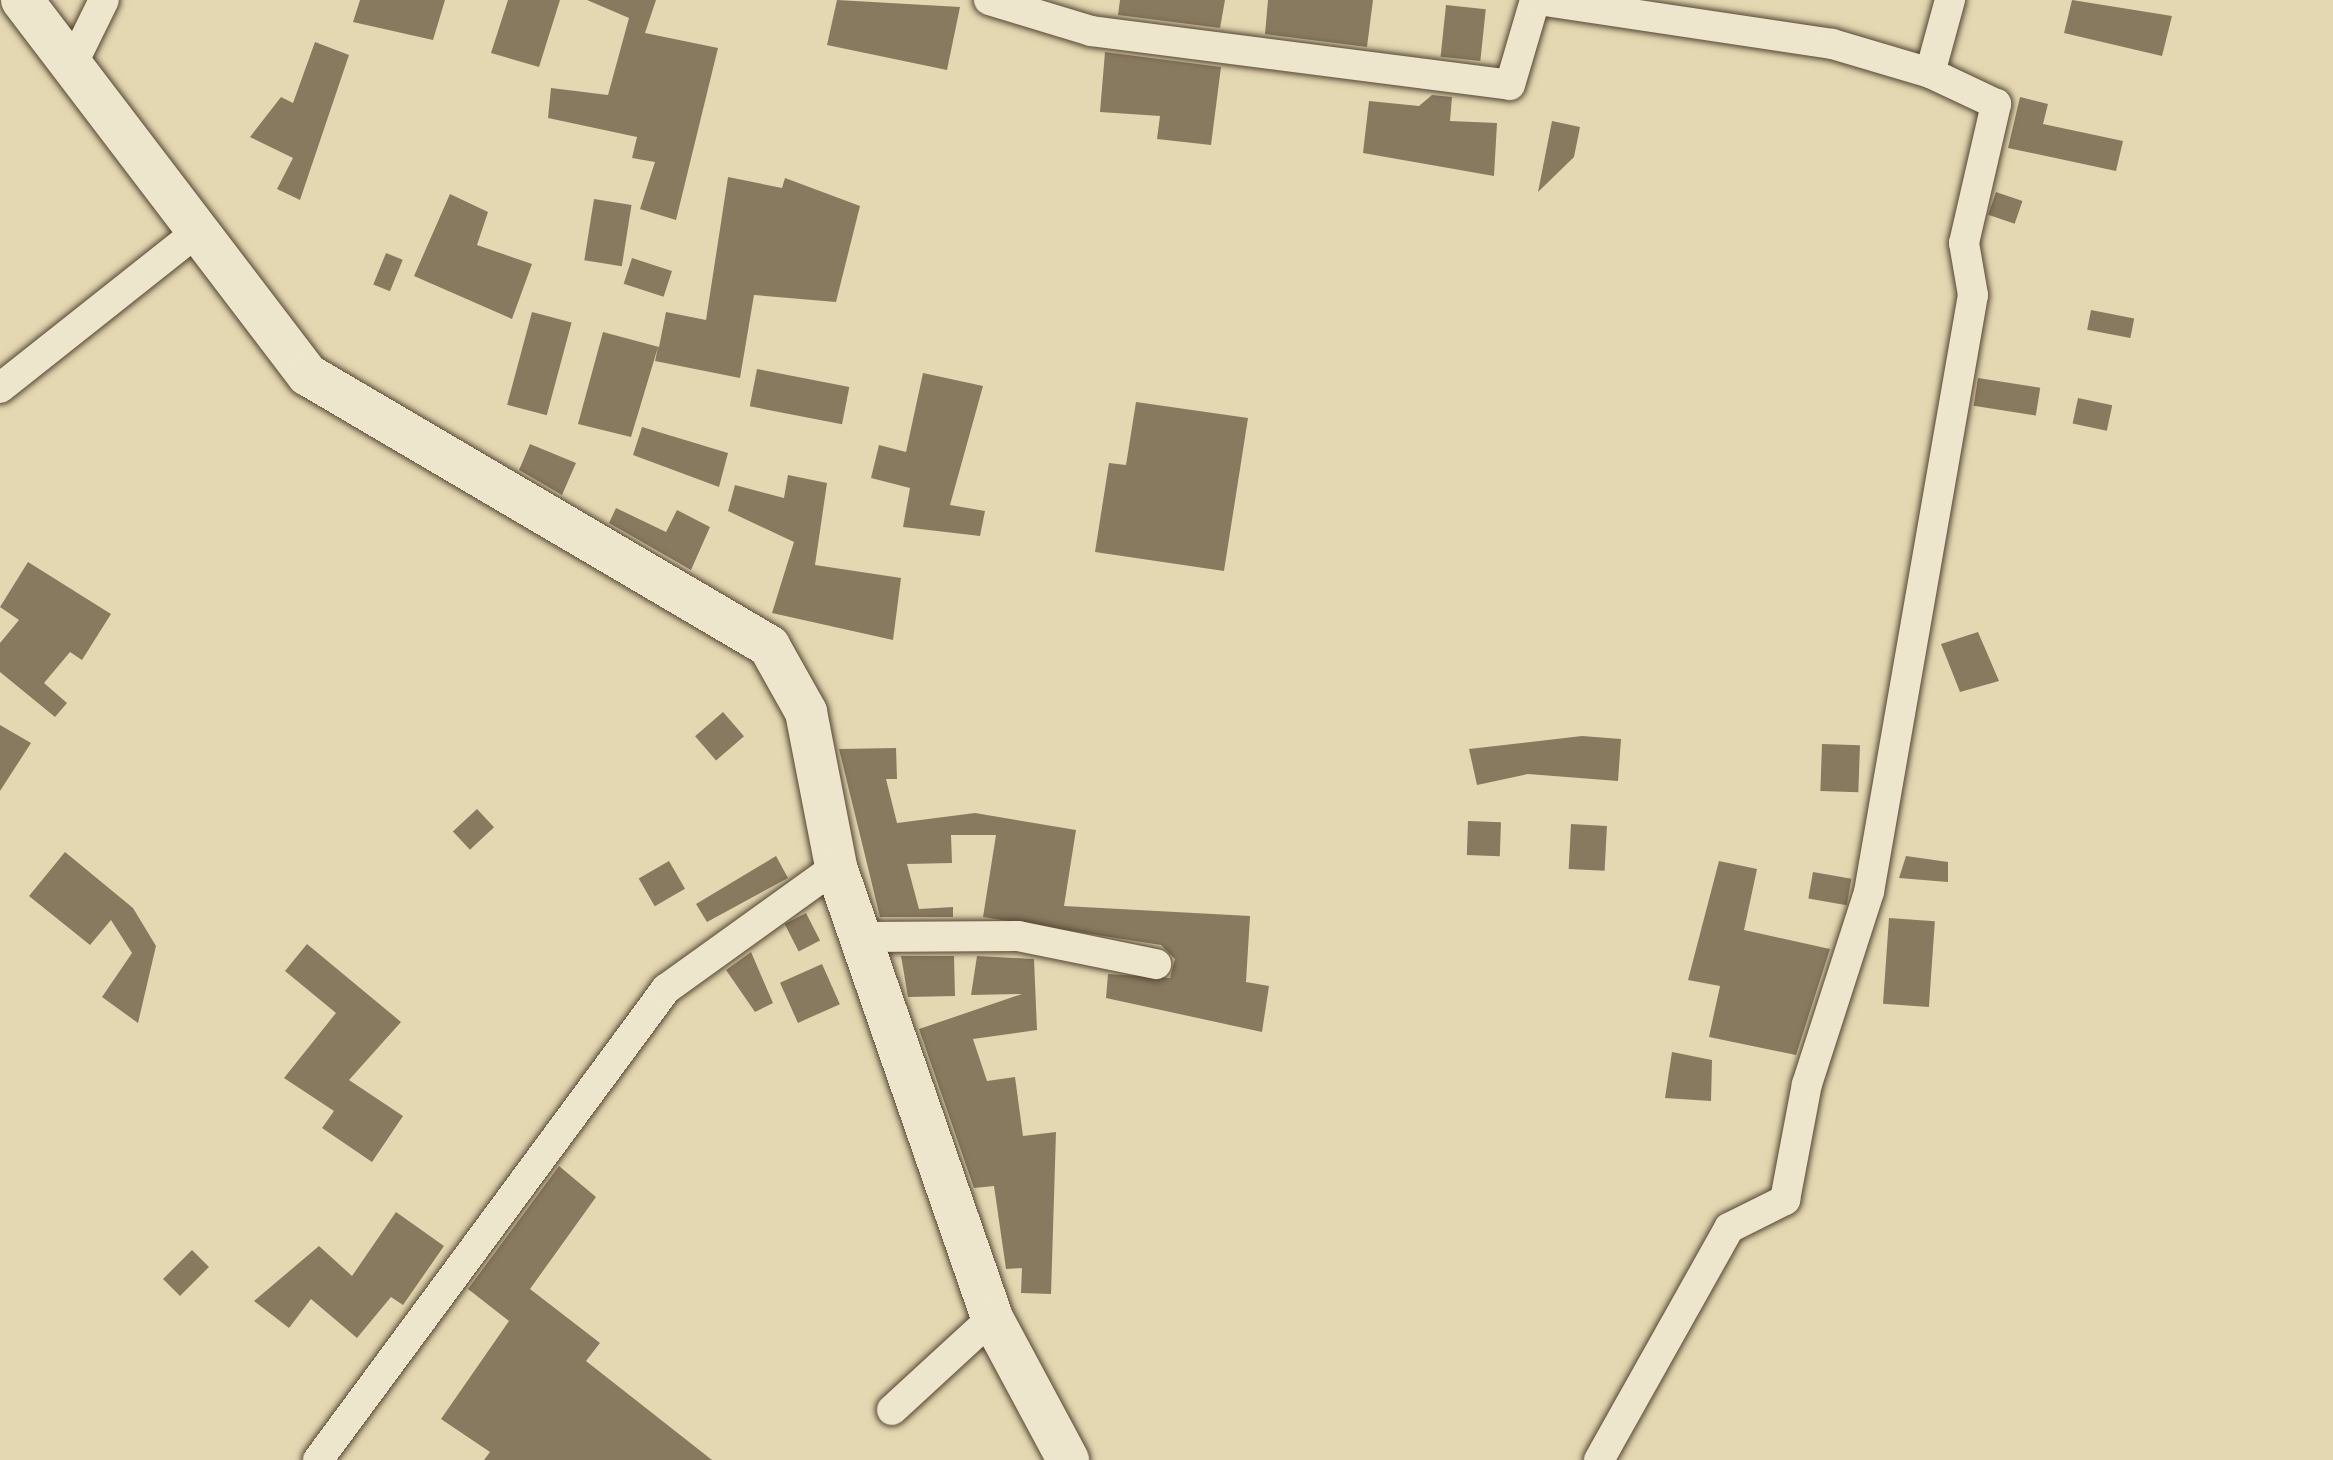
<!DOCTYPE html>
<html>
<head>
<meta charset="utf-8">
<style>
	body { margin:0 }
	#map { position:relative; width:2333px; height:1460px; overflow:hidden; background:#e4d8b2; font-family:"IM FELL French Canon",serif }
	div>[style] { position:absolute }
	.building>* { inset:0; background:#887a5f; transform-origin:0 0 }
	.roads { filter:drop-shadow(0 0 3px #544531) drop-shadow(0 0 3px #544531) }
	.street>* { height:30px; margin:-15px; padding:0 15px; transform-origin:15px; border-radius:15px; background:#ede6cd }
	.secondary>* { height:42px; margin:-21px; padding:0 21px; transform-origin:21px; border-radius:21px; background:#ede6cd }
	span { translate:-50% -50%; white-space:nowrap; text-align:center; line-height:1.15; -webkit-text-stroke:12px #ede6cd; paint-order:stroke }
</style>
</head>
<body>
<div id="map">
	<div class="building">
		<div style="clip-path:polygon(360px 0,445px 0,433px 40px,353px 22px)"></div>
		<div style="clip-path:polygon(508px 0,560px 0,539px 67px,491px 53px)"></div>
		<div style="clip-path:polygon(587px 0,656px 0,645px 33px,718px 48px,676px 220px,640px 209px,655px 162px,632px 158px,637px 137px,548px 118px,551px 88px,608px 95px,629px 18px)"></div>
		<div style="clip-path:polygon(837px 0,960px 7px,947px 70px,827px 45px)"></div>
		<div style="clip-path:polygon(1120px 0,1225px 0,1220px 28px,1118px 15px)"></div>
		<div style="clip-path:polygon(1268px 0,1373px 0,1367px 47px,1265px 34px)"></div>
		<div style="clip-path:polygon(2072px 0,2172px 16px,2162px 56px,2064px 33px)"></div>
		<div style="left:1446px;top:5px;width:40px;height:52px;rotate:6deg"></div>
		<div style="clip-path:polygon(315px 42px,349px 55px,300px 200px,277px 189px,293px 158px,250px 137px,281px 97px,293px 103px)"></div>
		<div style="clip-path:polygon(1105px 52px,1221px 67px,1211px 145px,1157px 139px,1160px 116px,1100px 112px)"></div>
		<div style="clip-path:polygon(1432px 95px,1452px 97px,1450px 121px,1497px 123px,1494px 176px,1363px 153px,1369px 101px,1419px 106px)"></div>
		<div style="clip-path:polygon(2020px 97px,2048px 104px,2043px 124px,2123px 141px,2116px 171px,2008px 148px)"></div>
		<div style="clip-path:polygon(1552px 121px,1580px 127px,1574px 157px,1538px 192px)"></div>
		<div style="clip-path:polygon(728px 177px,782px 188px,785px 178px,860px 206px,836px 302px,754px 295px,740px 378px,655px 361px,658px 347px,631px 437px,578px 424px,603px 332px,659px 347px,666px 312px,706px 320px)"></div>
		<div style="left:1996px;top:192px;width:28px;height:24px;rotate:19deg"></div>
		<div style="clip-path:polygon(450px 194px,488px 212px,477px 245px,532px 264px,512px 319px,414px 276px)"></div>
		<div style="left:594px;top:199px;width:38px;height:62px;rotate:9deg"></div>
		<div style="left:386px;top:253px;width:18px;height:34px;rotate:22deg"></div>
		<div style="left:632px;top:258px;width:42px;height:27px;rotate:18deg"></div>
		<div style="left:2091px;top:310px;width:44px;height:20px;rotate:11deg"></div>
		<div style="left:532px;top:312px;width:41px;height:96px;rotate:15deg"></div>
		<div style="left:757px;top:369px;width:94px;height:38px;rotate:11deg"></div>
		<div style="clip-path:polygon(923px 373px,983px 386px,950px 505px,985px 511px,980px 536px,903px 527px,910px 488px,871px 478px,879px 445px,906px 452px)"></div>
		<div style="left:1978px;top:378px;width:63px;height:28px;rotate:9deg"></div>
		<div style="left:2078px;top:398px;width:35px;height:26px;rotate:12deg"></div>
		<div style="clip-path:polygon(1136px 402px,1248px 418px,1224px 571px,1095px 552px,1109px 463px,1126px 465px)"></div>
		<div style="clip-path:polygon(642px 427px,728px 453px,719px 487px,633px 455px)"></div>
		<div style="clip-path:polygon(530px 444px,576px 463px,562px 495px,519px 470px)"></div>
		<div style="clip-path:polygon(788px 475px,827px 483px,815px 565px,901px 578px,893px 640px,772px 613px,794px 542px,728px 511px,735px 485px,784px 498px)"></div>
		<div style="clip-path:polygon(616px 508px,666px 532px,677px 510px,710px 527px,691px 570px,609px 523px)"></div>
		<div style="clip-path:polygon(28px 562px,111px 614px,82px 660px,70px 652px,44px 683px,67px 703px,55px 717px,0 672px,0 643px,19px 620px,0 607px)"></div>
		<div style="clip-path:polygon(1978px 632px,1999px 681px,1960px 692px,1941px 644px)"></div>
		<div style="left:723px;top:712px;width:32px;height:37px;rotate:49deg"></div>
		<div style="clip-path:polygon(0 725px,31px 743px,0 791px)"></div>
		<div style="clip-path:polygon(1582px 736px,1621px 739px,1618px 781px,1528px 774px,1477px 785px,1469px 749px)"></div>
		<div style="left:1822px;top:744px;width:38px;height:47px;rotate:2deg"></div>
		<div style="clip-path:polygon(896px 748px,897px 779px,886px 779px,897px 823px,975px 813px,1076px 830px,1064px 906px,1250px 916px,1246px 982px,1269px 986px,1262px 1032px,1106px 998px,1108px 974px,1170px 978px,1175px 959px,1161px 945px,983px 917px,996px 835px,951px 835px,952px 863px,907px 864px,919px 909px,953px 907px,953px 917px,880px 917px,839px 749px)"></div>
		<div style="left:477px;top:809px;width:25px;height:33px;rotate:47deg"></div>
		<div style="left:1468px;top:821px;width:33px;height:34px;rotate:2deg"></div>
		<div style="left:1571px;top:824px;width:36px;height:45px;rotate:3deg"></div>
		<div style="clip-path:polygon(65px 852px,133px 908px,156px 946px,138px 1023px,102px 997px,132px 953px,111px 920px,90px 945px,29px 896px)"></div>
		<div style="clip-path:polygon(776px 856px,788px 878px,707px 922px,696px 904px)"></div>
		<div style="clip-path:polygon(1906px 856px,1948px 862px,1948px 882px,1899px 878px)"></div>
		<div style="left:669px;top:861px;width:32px;height:35px;rotate:60deg"></div>
		<div style="clip-path:polygon(1719px 861px,1757px 869px,1744px 930px,1830px 949px,1796px 1055px,1709px 1037px,1720px 986px,1688px 980px)"></div>
		<div style="left:1813px;top:872px;width:39px;height:27px;rotate:10deg"></div>
		<div style="left:806px;top:913px;width:31px;height:24px;rotate:63deg"></div>
		<div style="left:1889px;top:918px;width:46px;height:86px;rotate:4deg"></div>
		<div style="clip-path:polygon(307px 944px,401px 1022px,349px 1080px,403px 1116px,372px 1162px,322px 1128px,334px 1111px,284px 1078px,336px 1013px,285px 971px)"></div>
		<div style="clip-path:polygon(751px 952px,773px 1003px,755px 1012px,726px 970px)"></div>
		<div style="clip-path:polygon(901px 956px,954px 956px,955px 996px,908px 997px)"></div>
		<div style="clip-path:polygon(977px 956px,1034px 959px,1037px 1030px,973px 1039px,987px 1081px,1015px 1077px,1023px 1136px,1056px 1132px,1051px 1294px,1021px 1293px,1022px 1268px,1006px 1269px,994px 1186px,974px 1188px,919px 1029px,1022px 994px,971px 995px)"></div>
		<div style="left:822px;top:964px;width:44px;height:46px;rotate:66deg"></div>
		<div style="clip-path:polygon(1672px 1052px,1712px 1060px,1711px 1101px,1665px 1098px)"></div>
		<div style="clip-path:polygon(559px 1166px,596px 1197px,530px 1289px,600px 1343px,586px 1361px,712px 1460px,484px 1460px,490px 1452px,441px 1419px,509px 1321px,468px 1289px)"></div>
		<div style="clip-path:polygon(396px 1212px,444px 1246px,403px 1305px,391px 1297px,357px 1338px,311px 1299px,289px 1328px,254px 1301px,319px 1246px,352px 1276px)"></div>
		<div style="left:192px;top:1250px;width:24px;height:41px;rotate:45deg"></div>
	</div>
	<div class="roads">
		<div class="street">
			<div style="left:989px;top:0;width:107px;rotate:16.9deg"></div>
			<div style="left:1091px;top:31px;width:422px;rotate:7.3deg"></div>
			<div style="left:1510px;top:85px;width:89px;rotate:-73.6deg"></div>
			<div style="left:1538px;top:0;width:297px;rotate:8.5deg"></div>
			<div style="left:1832px;top:44px;width:102px;rotate:16.5deg"></div>
			<div style="left:73px;top:63px;width:70px;rotate:-63.8deg"></div>
			<div style="left:0;top:388px;width:254px;rotate:-38.4deg"></div>
			<div style="left:861px;top:937px;width:157px;rotate:-0.4deg"></div>
			<div style="left:1018px;top:936px;width:141px;rotate:11.5deg"></div>
			<div style="left:892px;top:1410px;width:136px;rotate:-42.6deg"></div>
			<div style="left:318px;top:1460px;width:586px;rotate:-53.54deg"></div>
			<div style="left:666px;top:989px;width:209px;rotate:-35.7deg"></div>
			<div style="left:1599px;top:1460px;width:266px;rotate:-60.7deg"></div>
			<div style="left:1729px;top:1228px;width:63px;rotate:-26.6deg"></div>
			<div style="left:1785px;top:1200px;width:118px;rotate:-79.3deg"></div>
			<div style="left:1807px;top:1084px;width:202px;rotate:-72.1deg"></div>
			<div style="left:1869px;top:892px;width:606px;rotate:-80.12deg"></div>
			<div style="left:1973px;top:295px;width:53px;rotate:-99.8deg"></div>
			<div style="left:1964px;top:243px;width:143px;rotate:-77deg"></div>
			<div style="left:1996px;top:104px;width:73px;rotate:-154.8deg"></div>
			<div style="left:1930px;top:73px;width:76px;rotate:-74.7deg"></div>
		</div>
		<div class="secondary">
			<div style="left:22px;top:0;width:472px;rotate:52.7deg"></div>
			<div style="left:308px;top:375px;width:535px;rotate:30.45deg"></div>
			<div style="left:769px;top:646px;width:76px;rotate:60.7deg"></div>
			<div style="left:806px;top:712px;width:158px;rotate:79deg"></div>
			<div style="left:836px;top:867px;width:477px;rotate:70.9deg"></div>
			<div style="left:992px;top:1318px;width:161px;rotate:61.8deg"></div>
		</div>
	</div>
</div>
</body>
</html>
